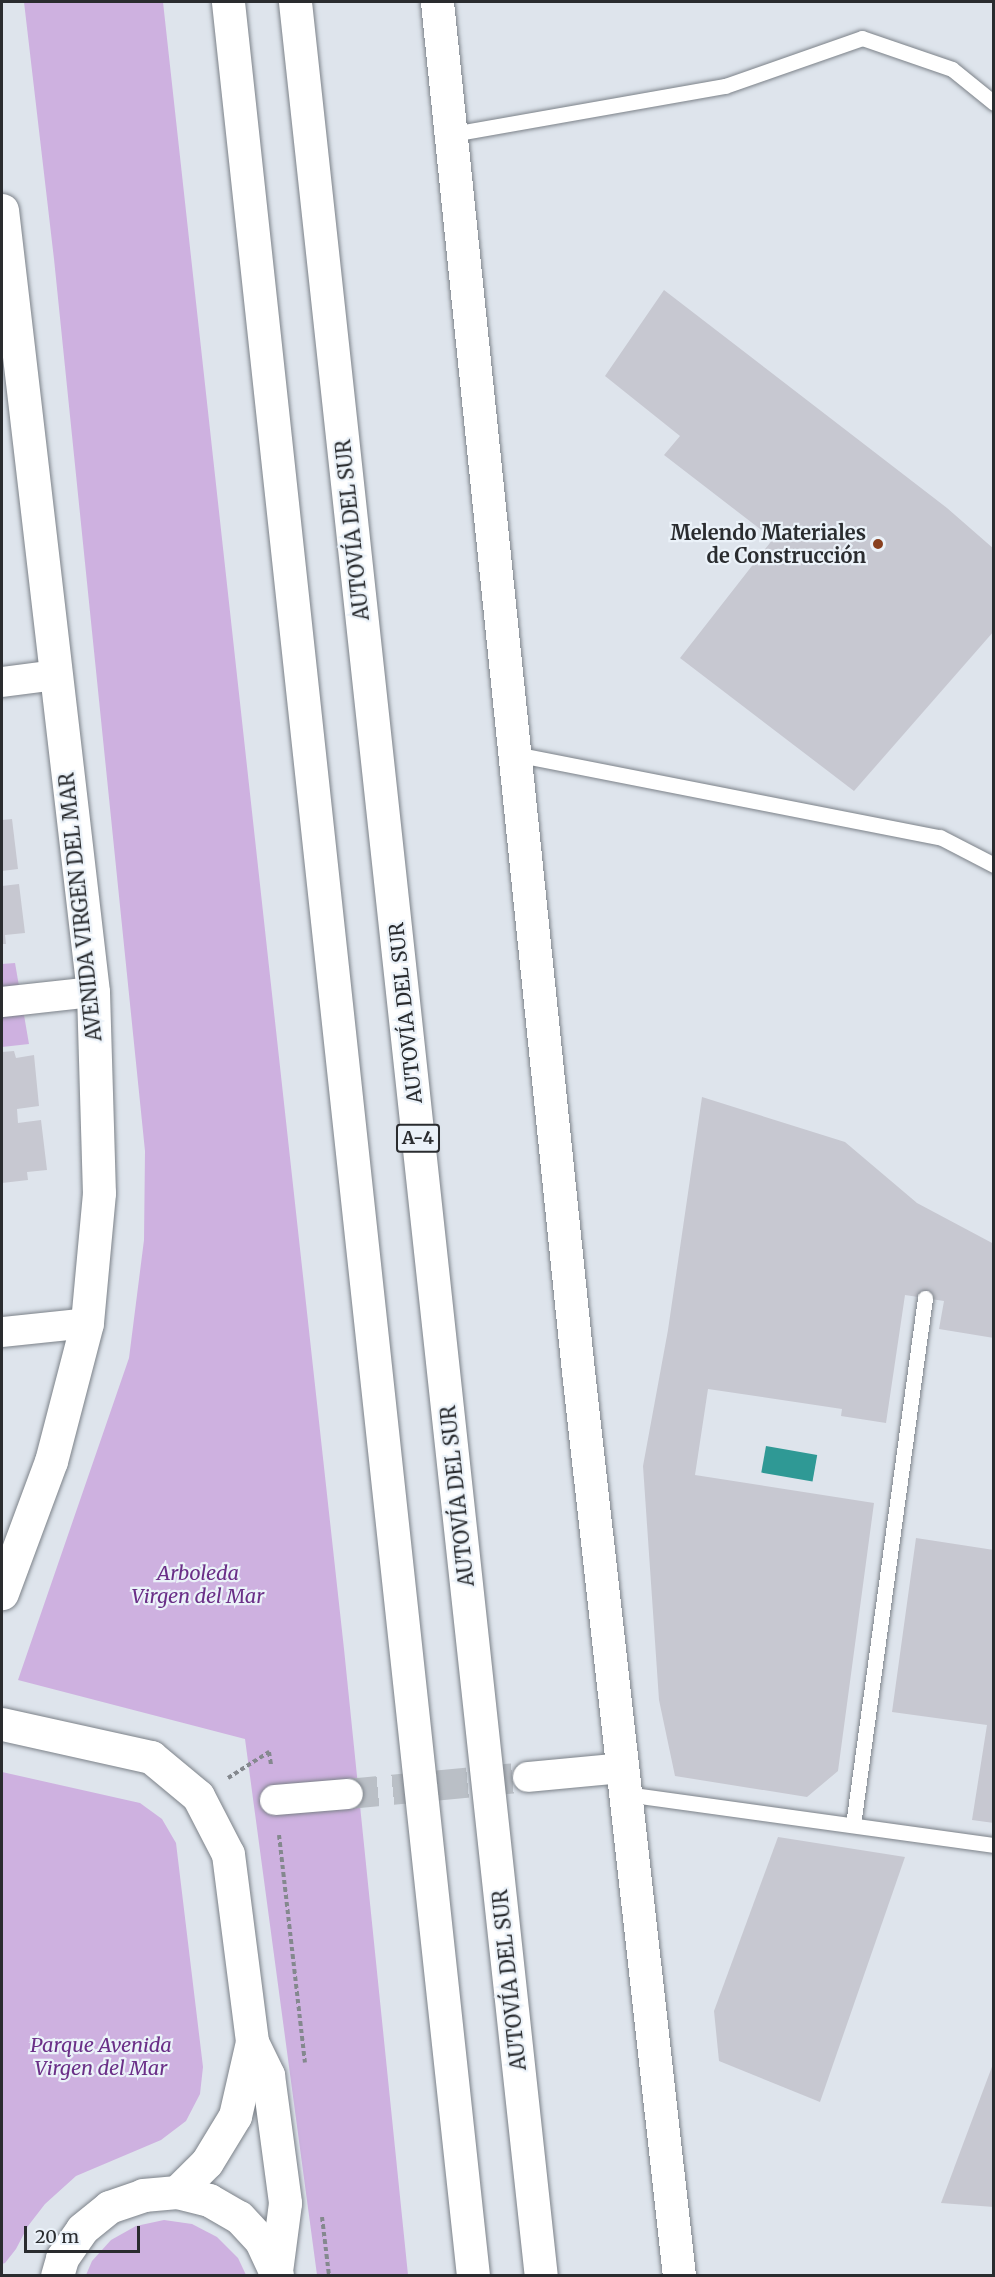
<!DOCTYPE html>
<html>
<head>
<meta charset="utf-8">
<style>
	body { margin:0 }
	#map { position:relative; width:995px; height:2277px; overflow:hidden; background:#dee4ec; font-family:Merriweather,serif }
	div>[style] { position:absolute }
	.green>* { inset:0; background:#ceb1e0 }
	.water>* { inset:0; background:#2f9995; transform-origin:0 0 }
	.building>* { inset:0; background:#c7c8d1 }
	.street-tunnel>* { height:30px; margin-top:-15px; transform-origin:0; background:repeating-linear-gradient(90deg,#babfc6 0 30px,transparent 0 45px) }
	.path>* { height:4px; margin-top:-2px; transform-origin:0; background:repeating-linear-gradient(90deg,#84888e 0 4.5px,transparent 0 7.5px) }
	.roads { filter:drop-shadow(0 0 2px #7c8289) drop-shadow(0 0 2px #7c8289) }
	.lane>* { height:15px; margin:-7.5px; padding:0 7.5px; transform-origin:7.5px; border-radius:7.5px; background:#fff }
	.street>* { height:30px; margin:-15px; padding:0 15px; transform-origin:15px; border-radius:15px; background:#fff }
	.secondary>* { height:33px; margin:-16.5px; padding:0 16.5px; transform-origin:16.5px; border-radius:16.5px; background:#fff }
	.highway>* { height:33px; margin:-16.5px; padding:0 16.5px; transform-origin:16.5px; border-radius:16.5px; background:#fff }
	.dots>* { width:16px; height:16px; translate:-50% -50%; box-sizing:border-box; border:3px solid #ebf2f9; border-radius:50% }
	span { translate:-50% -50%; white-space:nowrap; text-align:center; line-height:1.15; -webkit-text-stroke:4.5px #ebf2f9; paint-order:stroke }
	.shield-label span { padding:2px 4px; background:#ebf2f9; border:2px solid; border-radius:4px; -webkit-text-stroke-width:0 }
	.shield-label { font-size:18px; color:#2a2c2f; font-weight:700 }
	.street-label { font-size:20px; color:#2a2c2f }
	.poi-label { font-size:20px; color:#2a2c2f; font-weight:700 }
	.right { translate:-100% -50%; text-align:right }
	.park-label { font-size:20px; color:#6a2f87; font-style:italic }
	.frame { position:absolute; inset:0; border:3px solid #2a2c2f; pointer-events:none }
	.scale { position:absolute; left:24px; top:2226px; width:116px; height:27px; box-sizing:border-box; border:3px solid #2a2c2f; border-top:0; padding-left:8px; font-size:18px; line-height:21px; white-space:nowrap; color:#2a2c2f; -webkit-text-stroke:4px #ebf2f9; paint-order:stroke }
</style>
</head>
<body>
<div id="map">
	<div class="green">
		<div style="clip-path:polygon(24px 2px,163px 2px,344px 1649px,408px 2275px,317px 2275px,245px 1739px,18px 1680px,129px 1358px,144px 1240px,145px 1151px,54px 259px)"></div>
		<div style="clip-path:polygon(15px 963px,29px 1044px,2px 1047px,2px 964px)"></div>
		<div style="clip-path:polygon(2px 1772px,140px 1803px,162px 1819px,176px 1843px,203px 2067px,200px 2094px,186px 2121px,161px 2140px,76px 2176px,45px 2204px,28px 2226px,16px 2249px,5px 2263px,2px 2264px)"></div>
		<div style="clip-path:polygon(164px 2220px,192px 2224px,217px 2237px,238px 2258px,246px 2275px,86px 2275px,92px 2261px,111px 2240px,136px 2226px)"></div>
	</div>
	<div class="water">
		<div style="left:766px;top:1446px;width:52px;height:27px;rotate:10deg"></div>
	</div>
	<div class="building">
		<div style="clip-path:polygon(664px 290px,947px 508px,994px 549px,994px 631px,854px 791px,680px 658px,773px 539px,664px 455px,680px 436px,605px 376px)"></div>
		<div style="clip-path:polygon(12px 819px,18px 869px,2px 871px,2px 820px)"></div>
		<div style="clip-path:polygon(19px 884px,25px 933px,5px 935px,6px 944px,2px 944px,2px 886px)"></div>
		<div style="clip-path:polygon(14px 1051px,16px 1058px,34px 1055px,39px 1106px,17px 1109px,18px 1123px,41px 1120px,47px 1170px,27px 1172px,28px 1180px,2px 1183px,2px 1052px)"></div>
		<div style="clip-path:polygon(702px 1097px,845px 1142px,917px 1203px,994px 1244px,994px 1338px,939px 1329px,944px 1301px,905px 1295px,886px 1423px,841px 1416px,842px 1409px,708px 1389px,695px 1475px,874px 1503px,838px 1771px,807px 1797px,675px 1776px,659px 1700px,643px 1466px,668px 1330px)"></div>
		<div style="clip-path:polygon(916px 1538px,994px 1550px,994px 1823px,972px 1820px,987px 1725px,892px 1712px)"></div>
		<div style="clip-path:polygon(778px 1837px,905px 1857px,820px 2102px,719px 2061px,714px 2011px)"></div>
		<div style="clip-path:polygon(993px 2064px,994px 2207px,941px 2203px)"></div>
	</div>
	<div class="street-tunnel">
		<div style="left:348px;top:1794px;width:181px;rotate:-5.4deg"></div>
	</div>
	<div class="path">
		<div style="left:228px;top:1778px;width:49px;rotate:-32.4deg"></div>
		<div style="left:269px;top:1752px;width:13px;rotate:81deg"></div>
		<div style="left:279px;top:1835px;width:229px;rotate:83.5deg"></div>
		<div style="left:322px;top:2217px;width:59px;rotate:83.2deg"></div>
	</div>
	<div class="roads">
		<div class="lane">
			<div style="left:452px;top:134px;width:277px;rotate:-10deg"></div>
			<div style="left:725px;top:86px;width:145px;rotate:-19.3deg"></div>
			<div style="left:862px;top:38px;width:95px;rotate:19deg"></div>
			<div style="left:952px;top:69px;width:54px;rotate:39deg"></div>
			<div style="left:515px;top:754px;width:433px;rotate:11.1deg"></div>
			<div style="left:940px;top:837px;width:61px;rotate:27.4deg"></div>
			<div style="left:626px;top:1794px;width:372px;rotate:7.9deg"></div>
			<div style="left:853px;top:1825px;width:532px;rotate:-82.22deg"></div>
		</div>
		<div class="street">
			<div style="left:2px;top:682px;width:54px;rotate:-7.4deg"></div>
			<div style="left:2px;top:1002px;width:92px;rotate:-6.3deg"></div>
			<div style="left:2px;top:1332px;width:85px;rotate:-6deg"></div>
			<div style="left:528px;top:1777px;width:95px;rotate:-5.4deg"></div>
			<div style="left:275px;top:1800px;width:73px;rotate:-4.7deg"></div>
		</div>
		<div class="secondary">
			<div style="left:437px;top:2px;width:1376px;rotate:84.12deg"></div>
			<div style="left:578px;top:1371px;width:911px;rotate:83.63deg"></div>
			<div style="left:2px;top:210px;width:787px;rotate:83.36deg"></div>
			<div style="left:93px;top:992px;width:201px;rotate:88.3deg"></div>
			<div style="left:99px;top:1193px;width:131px;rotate:95.3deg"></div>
			<div style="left:87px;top:1323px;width:143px;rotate:104.6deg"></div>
			<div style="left:51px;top:1461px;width:141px;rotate:110.4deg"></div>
			<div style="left:2px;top:1724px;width:153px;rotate:12.5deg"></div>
			<div style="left:151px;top:1757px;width:61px;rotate:39.7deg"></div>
			<div style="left:198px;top:1796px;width:65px;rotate:62.7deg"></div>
			<div style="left:228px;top:1854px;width:190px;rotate:82.7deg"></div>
			<div style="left:252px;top:2042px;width:37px;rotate:64deg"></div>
			<div style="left:268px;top:2075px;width:129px;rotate:82.4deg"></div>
			<div style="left:285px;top:2203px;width:69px;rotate:97.5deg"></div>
			<div style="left:177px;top:2192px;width:42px;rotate:-45deg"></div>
			<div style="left:207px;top:2162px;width:54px;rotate:-58.7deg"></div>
			<div style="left:235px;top:2116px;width:76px;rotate:-77.1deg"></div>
			<div style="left:57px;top:2276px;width:19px;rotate:-74deg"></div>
			<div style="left:62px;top:2258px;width:35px;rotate:-55deg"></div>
			<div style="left:82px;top:2229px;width:35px;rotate:-39deg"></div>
			<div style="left:109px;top:2207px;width:36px;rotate:-19deg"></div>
			<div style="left:143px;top:2195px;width:34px;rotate:-5deg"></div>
			<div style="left:177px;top:2192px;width:33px;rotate:14deg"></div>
			<div style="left:209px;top:2200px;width:34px;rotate:30deg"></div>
			<div style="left:239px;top:2217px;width:33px;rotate:47deg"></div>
			<div style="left:261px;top:2241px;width:38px;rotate:65deg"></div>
		</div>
		<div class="highway">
			<div style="left:228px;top:2px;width:2287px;rotate:83.85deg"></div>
			<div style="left:295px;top:2px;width:2287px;rotate:83.83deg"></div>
		</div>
	</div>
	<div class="dots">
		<div style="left:878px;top:544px;background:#88401f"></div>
	</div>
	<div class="shield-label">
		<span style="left:418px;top:1138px">A-4</span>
	</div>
	<div class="street-label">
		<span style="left:352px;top:530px;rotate:-96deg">AUTOVÍA DEL SUR</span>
		<span style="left:80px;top:907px;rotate:-96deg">AVENIDA VIRGEN DEL MAR</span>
		<span style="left:405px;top:1013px;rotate:-96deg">AUTOVÍA DEL SUR</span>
		<span style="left:457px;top:1496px;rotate:-96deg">AUTOVÍA DEL SUR</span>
		<span style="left:509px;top:1980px;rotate:-96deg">AUTOVÍA DEL SUR</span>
	</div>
	<div class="poi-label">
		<span class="right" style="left:866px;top:544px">Melendo Materiales<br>de Construcción</span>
	</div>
	<div class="park-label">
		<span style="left:198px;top:1584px">Arboleda<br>Virgen del Mar</span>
		<span style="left:101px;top:2056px">Parque Avenida<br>Virgen del Mar</span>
	</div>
	<div class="frame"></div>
	<div class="scale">20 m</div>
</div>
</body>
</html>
